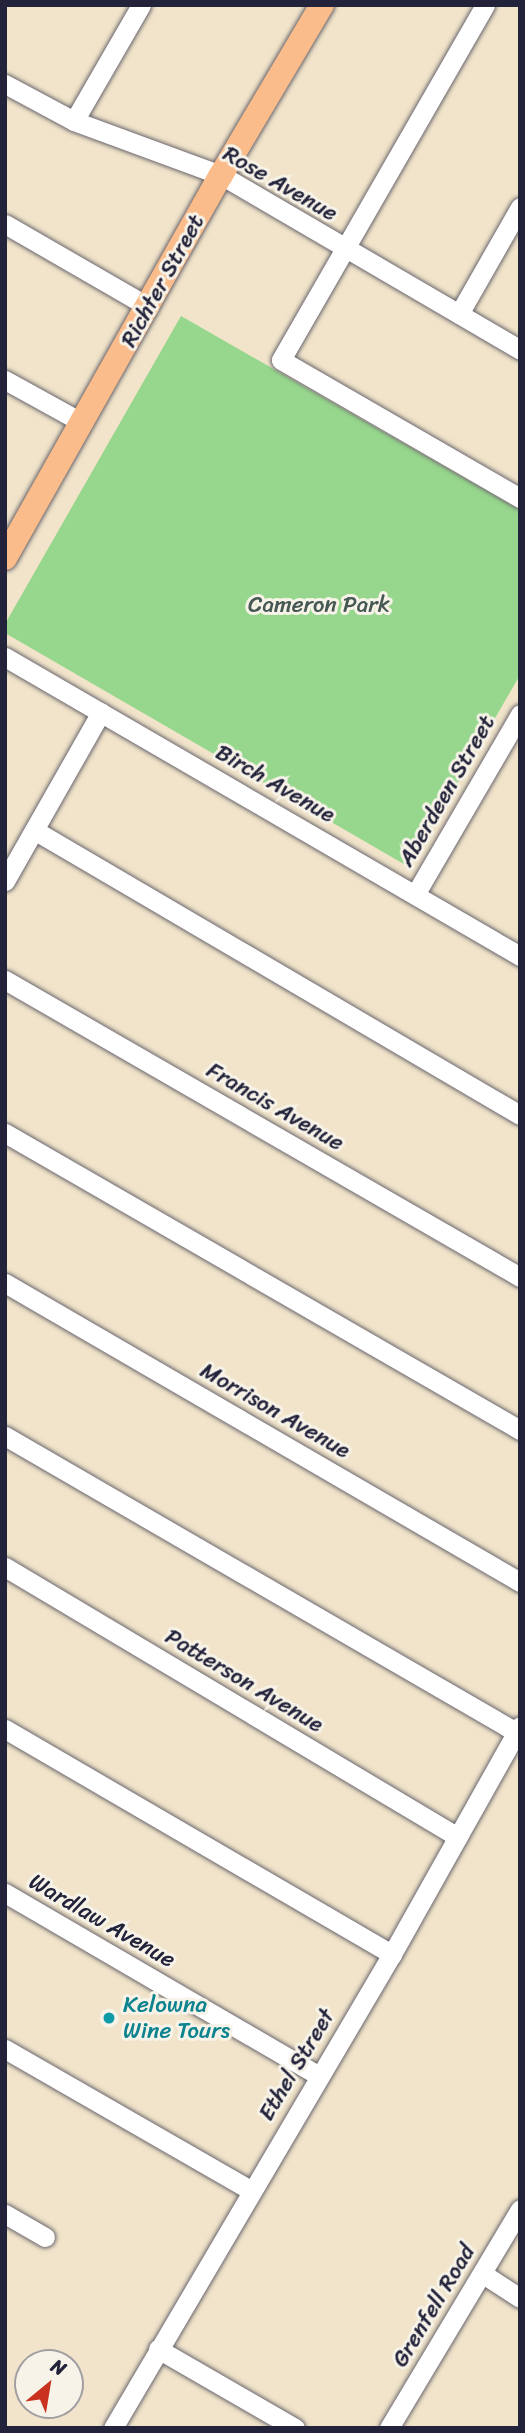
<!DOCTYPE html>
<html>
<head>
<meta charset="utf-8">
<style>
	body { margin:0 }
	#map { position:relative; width:525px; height:2433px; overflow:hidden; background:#f1e4ca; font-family:Sriracha,sans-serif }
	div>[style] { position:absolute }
	.green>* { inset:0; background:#97d78d }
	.roads { filter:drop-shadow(0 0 2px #6a666d) drop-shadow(0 0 2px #6a666d) }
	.minor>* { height:19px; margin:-9.5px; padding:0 9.5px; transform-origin:9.5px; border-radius:9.5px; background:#fff }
	.major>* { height:24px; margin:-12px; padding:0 12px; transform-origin:12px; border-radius:12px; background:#f9bc8a }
	.dots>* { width:19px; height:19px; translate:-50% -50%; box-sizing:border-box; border:4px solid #f7f3e8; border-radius:50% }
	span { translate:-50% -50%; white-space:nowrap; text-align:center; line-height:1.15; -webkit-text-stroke:6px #f7f3e8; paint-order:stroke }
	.street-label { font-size:23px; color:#22223b }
	.park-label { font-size:23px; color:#455854 }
	.culture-label { font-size:23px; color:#0d838f }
	.left { translate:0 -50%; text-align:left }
	.frame { position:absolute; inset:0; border:7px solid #22223b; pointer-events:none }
	.north { position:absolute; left:14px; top:2349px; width:70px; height:70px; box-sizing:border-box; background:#f7f3e8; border:2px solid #a29fa3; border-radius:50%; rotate:30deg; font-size:19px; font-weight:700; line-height:28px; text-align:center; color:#22223b }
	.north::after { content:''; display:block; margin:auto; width:24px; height:32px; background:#c8321e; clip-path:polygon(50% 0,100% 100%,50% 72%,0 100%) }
</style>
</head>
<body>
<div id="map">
	<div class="green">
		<div style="clip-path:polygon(181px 316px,520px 510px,520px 675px,409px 867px,5px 633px,5px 624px)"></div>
	</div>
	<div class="roads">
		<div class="minor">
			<div style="left:485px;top:5px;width:409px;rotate:119.9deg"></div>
			<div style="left:281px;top:360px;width:276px;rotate:30deg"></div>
			<div style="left:5px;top:84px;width:78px;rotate:28.2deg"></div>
			<div style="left:74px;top:121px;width:157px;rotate:20.2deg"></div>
			<div style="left:221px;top:175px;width:346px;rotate:30.3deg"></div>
			<div style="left:74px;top:121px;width:134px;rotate:-60deg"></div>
			<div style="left:5px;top:224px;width:166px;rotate:30deg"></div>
			<div style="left:459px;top:314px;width:123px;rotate:-60.3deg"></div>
			<div style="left:5px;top:380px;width:89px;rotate:28.9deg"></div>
			<div style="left:5px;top:657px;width:596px;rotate:30.14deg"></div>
			<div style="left:34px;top:830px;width:563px;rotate:30.39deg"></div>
			<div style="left:5px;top:881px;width:194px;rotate:-60.4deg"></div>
			<div style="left:416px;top:893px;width:207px;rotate:-59.8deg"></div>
			<div style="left:5px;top:980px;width:595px;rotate:29.97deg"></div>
			<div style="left:5px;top:1133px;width:595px;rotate:29.97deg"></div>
			<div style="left:5px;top:1283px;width:596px;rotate:30.14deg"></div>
			<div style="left:5px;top:1436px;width:591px;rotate:30.08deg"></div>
			<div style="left:5px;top:1567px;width:527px;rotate:30.8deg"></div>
			<div style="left:5px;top:1729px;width:448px;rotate:30.2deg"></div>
			<div style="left:5px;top:1893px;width:363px;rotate:30.2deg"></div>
			<div style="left:5px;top:2049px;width:283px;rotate:29.9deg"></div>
			<div style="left:5px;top:2214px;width:46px;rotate:29.9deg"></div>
			<div style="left:483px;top:2274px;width:44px;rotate:33deg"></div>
			<div style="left:158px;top:2349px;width:158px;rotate:30deg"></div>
			<div style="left:113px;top:2428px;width:550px;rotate:-59.52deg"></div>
			<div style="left:392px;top:1954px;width:261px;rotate:-60.7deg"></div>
			<div style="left:389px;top:2428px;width:255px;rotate:-59.1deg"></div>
		</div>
		<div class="major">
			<div style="left:5px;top:558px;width:440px;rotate:-60.6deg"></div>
			<div style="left:221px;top:175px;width:198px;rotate:-59.3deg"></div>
		</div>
	</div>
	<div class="dots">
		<div style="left:109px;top:2018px;background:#0f9aa8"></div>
	</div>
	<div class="street-label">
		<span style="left:280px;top:184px;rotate:30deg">Rose Avenue</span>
		<span style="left:163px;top:281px;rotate:-61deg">Richter Street</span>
		<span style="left:275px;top:784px;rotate:30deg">Birch Avenue</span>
		<span style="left:447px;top:791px;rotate:-60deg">Aberdeen Street</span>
		<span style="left:275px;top:1107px;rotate:30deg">Francis Avenue</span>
		<span style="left:275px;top:1411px;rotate:30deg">Morrison Avenue</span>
		<span style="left:244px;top:1681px;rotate:31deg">Patterson Avenue</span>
		<span style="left:102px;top:1921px;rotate:30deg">Wardlaw Avenue</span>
		<span style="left:297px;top:2065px;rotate:-59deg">Ethel Street</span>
		<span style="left:434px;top:2306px;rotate:-59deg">Grenfell Road</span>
	</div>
	<div class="park-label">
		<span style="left:319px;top:605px">Cameron Park</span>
	</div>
	<div class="culture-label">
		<span class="left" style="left:123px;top:2018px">Kelowna<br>Wine Tours</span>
	</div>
	<div class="frame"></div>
	<div class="north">N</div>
</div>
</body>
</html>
